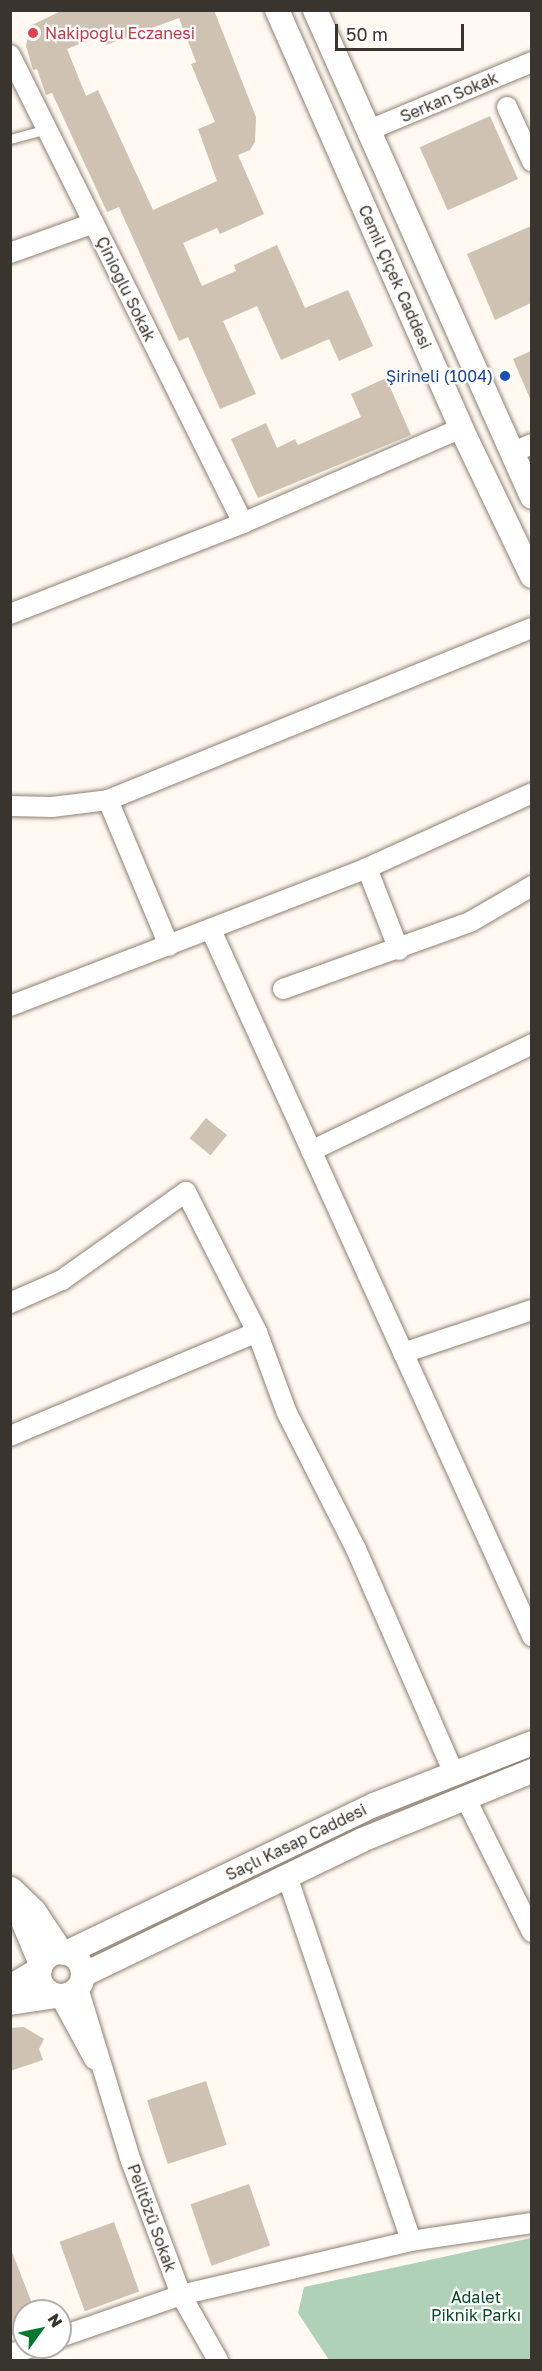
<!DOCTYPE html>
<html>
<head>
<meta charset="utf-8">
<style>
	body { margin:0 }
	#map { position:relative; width:542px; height:2371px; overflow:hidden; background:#fff9f2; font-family:"Golos Text",sans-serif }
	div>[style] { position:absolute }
	.green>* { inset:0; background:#aed1b7 }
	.building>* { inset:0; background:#d0c2b2; transform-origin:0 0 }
	.roads { filter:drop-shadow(0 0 2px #8e8071) drop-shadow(0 0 2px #8e8071) }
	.service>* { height:9px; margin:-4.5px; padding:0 4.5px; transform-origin:4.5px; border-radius:4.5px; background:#fff }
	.minor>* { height:20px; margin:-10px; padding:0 10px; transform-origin:10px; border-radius:10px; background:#fff }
	.tertiary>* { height:24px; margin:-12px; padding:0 12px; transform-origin:12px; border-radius:12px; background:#fff }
	.tertiary>.ring { margin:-12px; padding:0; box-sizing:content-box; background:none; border:24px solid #fff; border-radius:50% }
	.dots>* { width:16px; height:16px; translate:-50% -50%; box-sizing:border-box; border:3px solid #fff; border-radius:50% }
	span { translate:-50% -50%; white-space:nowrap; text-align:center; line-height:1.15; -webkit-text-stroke:4.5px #fff; paint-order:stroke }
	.health-label { font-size:16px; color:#be3a42 }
	.left { translate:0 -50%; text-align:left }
	.street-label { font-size:16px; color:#39342d }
	.transit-label { font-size:16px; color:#164399 }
	.right { translate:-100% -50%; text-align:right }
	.park-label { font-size:16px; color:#054724 }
	.frame { position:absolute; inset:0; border:12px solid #39342d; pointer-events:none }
	.north { position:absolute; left:12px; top:2299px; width:60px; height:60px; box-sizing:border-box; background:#fff; border:2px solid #b0aeab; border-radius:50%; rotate:57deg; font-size:16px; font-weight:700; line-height:24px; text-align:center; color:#39342d }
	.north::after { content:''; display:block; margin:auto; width:21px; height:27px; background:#02782d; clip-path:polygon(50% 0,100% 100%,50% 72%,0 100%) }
	.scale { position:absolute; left:335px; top:24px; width:129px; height:27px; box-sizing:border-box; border:3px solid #39342d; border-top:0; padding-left:8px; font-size:18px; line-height:21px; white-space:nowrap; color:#39342d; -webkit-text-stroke:4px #fff; paint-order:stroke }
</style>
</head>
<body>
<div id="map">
	<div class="green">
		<div style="clip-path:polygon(531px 2238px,531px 2360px,329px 2360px,298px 2313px,304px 2287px)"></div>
	</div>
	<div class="building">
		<div style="clip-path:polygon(evenodd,63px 10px,214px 10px,256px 117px,255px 142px,250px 150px,238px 155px,264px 214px,220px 234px,217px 228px,183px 243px,202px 286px,236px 271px,234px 265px,277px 245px,305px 308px,348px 290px,373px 346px,339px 361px,329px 339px,281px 360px,257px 306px,223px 321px,256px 394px,220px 409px,188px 337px,179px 341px,119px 207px,107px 212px,52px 93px,46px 95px,37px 69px,33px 70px,26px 46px,30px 26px,63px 10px,179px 18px,196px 62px,191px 64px,215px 122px,198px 129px,217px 181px,153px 210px,98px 90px,86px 96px,67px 49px,102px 35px,106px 45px,179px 18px)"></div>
		<div style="left:490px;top:116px;width:69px;height:77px;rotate:66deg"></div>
		<div style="clip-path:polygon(531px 226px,531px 303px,495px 320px,467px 254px)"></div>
		<div style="clip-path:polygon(531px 351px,531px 401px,513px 359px)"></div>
		<div style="clip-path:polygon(386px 378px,411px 435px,258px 498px,231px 439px,266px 423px,277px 448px,295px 439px,298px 445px,361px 417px,351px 394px)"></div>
		<div style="left:206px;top:1118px;width:27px;height:26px;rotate:39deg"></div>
		<div style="clip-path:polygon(24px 2027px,44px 2039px,39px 2049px,43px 2060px,10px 2071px,10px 2028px)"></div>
		<div style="left:206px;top:2081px;width:67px;height:62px;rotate:72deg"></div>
		<div style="left:249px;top:2184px;width:65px;height:62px;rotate:71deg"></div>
		<div style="left:114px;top:2222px;width:74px;height:58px;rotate:70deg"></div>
		<div style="clip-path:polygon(10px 2247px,35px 2311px,24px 2311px,24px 2332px,10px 2336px)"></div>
	</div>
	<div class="roads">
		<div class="service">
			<div style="left:10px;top:139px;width:38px;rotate:-15deg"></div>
		</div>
		<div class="minor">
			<div style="left:10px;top:55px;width:523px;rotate:63.53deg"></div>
			<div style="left:507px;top:107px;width:60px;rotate:65.2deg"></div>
			<div style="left:367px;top:131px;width:179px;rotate:-22.7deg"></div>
			<div style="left:10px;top:253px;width:89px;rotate:-19.7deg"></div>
			<div style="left:511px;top:453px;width:23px;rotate:-23deg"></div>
			<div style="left:10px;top:614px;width:250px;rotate:-21.3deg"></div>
			<div style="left:243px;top:523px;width:238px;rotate:-23.5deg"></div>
			<div style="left:108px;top:800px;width:158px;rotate:67.3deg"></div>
			<div style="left:10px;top:806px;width:42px;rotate:1.4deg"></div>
			<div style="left:52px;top:807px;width:56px;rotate:-7.1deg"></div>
			<div style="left:108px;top:800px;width:458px;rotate:-22.1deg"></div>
			<div style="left:367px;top:868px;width:88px;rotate:68.7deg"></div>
			<div style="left:211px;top:930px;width:776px;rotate:65.55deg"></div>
			<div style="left:283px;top:989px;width:199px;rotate:-19.7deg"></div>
			<div style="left:470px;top:922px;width:72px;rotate:-30.1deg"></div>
			<div style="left:10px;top:1006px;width:383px;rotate:-21.1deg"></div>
			<div style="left:367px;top:868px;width:181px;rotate:-24.4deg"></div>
			<div style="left:311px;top:1151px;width:246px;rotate:-25.8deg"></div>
			<div style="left:10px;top:1303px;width:57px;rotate:-23.9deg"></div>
			<div style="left:62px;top:1280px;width:152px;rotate:-35.4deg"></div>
			<div style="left:186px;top:1192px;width:157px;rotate:63.1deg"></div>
			<div style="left:257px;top:1332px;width:86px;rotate:69.7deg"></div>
			<div style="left:287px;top:1413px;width:153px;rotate:63.1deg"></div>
			<div style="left:356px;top:1549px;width:242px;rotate:66.4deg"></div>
			<div style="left:403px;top:1353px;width:136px;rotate:-18.4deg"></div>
			<div style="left:10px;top:1436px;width:268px;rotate:-22.8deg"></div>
			<div style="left:465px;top:1797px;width:151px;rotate:63.6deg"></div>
			<div style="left:287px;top:1876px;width:385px;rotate:71.2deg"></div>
			<div style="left:78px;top:1988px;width:181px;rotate:73deg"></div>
			<div style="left:131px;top:2161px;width:143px;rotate:69.5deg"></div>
			<div style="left:181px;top:2295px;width:75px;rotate:60.4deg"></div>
			<div style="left:60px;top:1996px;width:72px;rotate:61.6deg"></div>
			<div style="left:60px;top:2337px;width:128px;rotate:-19.1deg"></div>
			<div style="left:181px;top:2295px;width:236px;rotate:-13.2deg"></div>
			<div style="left:411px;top:2241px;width:122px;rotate:-8.5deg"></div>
			<div style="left:10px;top:2354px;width:23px;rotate:-18deg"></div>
		</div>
		<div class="tertiary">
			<div style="left:277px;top:10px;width:457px;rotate:66.2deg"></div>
			<div style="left:461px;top:428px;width:164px;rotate:64.4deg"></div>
			<div style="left:315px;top:10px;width:533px;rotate:65.98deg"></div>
			<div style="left:11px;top:1889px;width:32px;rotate:44deg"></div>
			<div style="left:34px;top:1911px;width:50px;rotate:56.3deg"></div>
			<div style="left:15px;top:1902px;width:67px;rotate:67.2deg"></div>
			<div class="ring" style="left:39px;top:1952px;width:20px;height:20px"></div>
			<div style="left:66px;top:1953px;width:342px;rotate:-25.7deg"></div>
			<div style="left:374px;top:1805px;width:170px;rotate:-21.4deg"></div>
			<div style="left:83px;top:1975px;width:310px;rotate:-25.8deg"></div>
			<div style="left:362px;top:1840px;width:183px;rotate:-22.1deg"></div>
			<div style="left:10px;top:1987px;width:35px;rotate:-31deg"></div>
			<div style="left:10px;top:2003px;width:47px;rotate:-8.7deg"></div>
		</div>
	</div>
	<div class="dots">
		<div style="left:33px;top:33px;background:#e0444e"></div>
		<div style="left:505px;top:376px;background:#1a4fb4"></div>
	</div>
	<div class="health-label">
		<span class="left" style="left:45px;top:33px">Nakipoğlu Eczanesi</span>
	</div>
	<div class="street-label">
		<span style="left:449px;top:97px;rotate:-23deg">Serkan Sokak</span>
		<span style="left:395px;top:277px;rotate:66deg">Cemil Çiçek Caddesi</span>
		<span style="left:126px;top:289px;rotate:64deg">Çinioğlu Sokak</span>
		<span style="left:296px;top:1842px;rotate:-26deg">Saçlı Kasap Caddesi</span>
		<span style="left:152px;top:2218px;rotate:70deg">Pelitözü Sokak</span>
	</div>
	<div class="transit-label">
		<span class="right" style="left:493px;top:376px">Şirineli (1004)</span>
	</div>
	<div class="park-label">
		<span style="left:476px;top:2306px">Adalet<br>Piknik Parkı</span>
	</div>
	<div class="frame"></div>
	<div class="north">N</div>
	<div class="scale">50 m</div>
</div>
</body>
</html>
